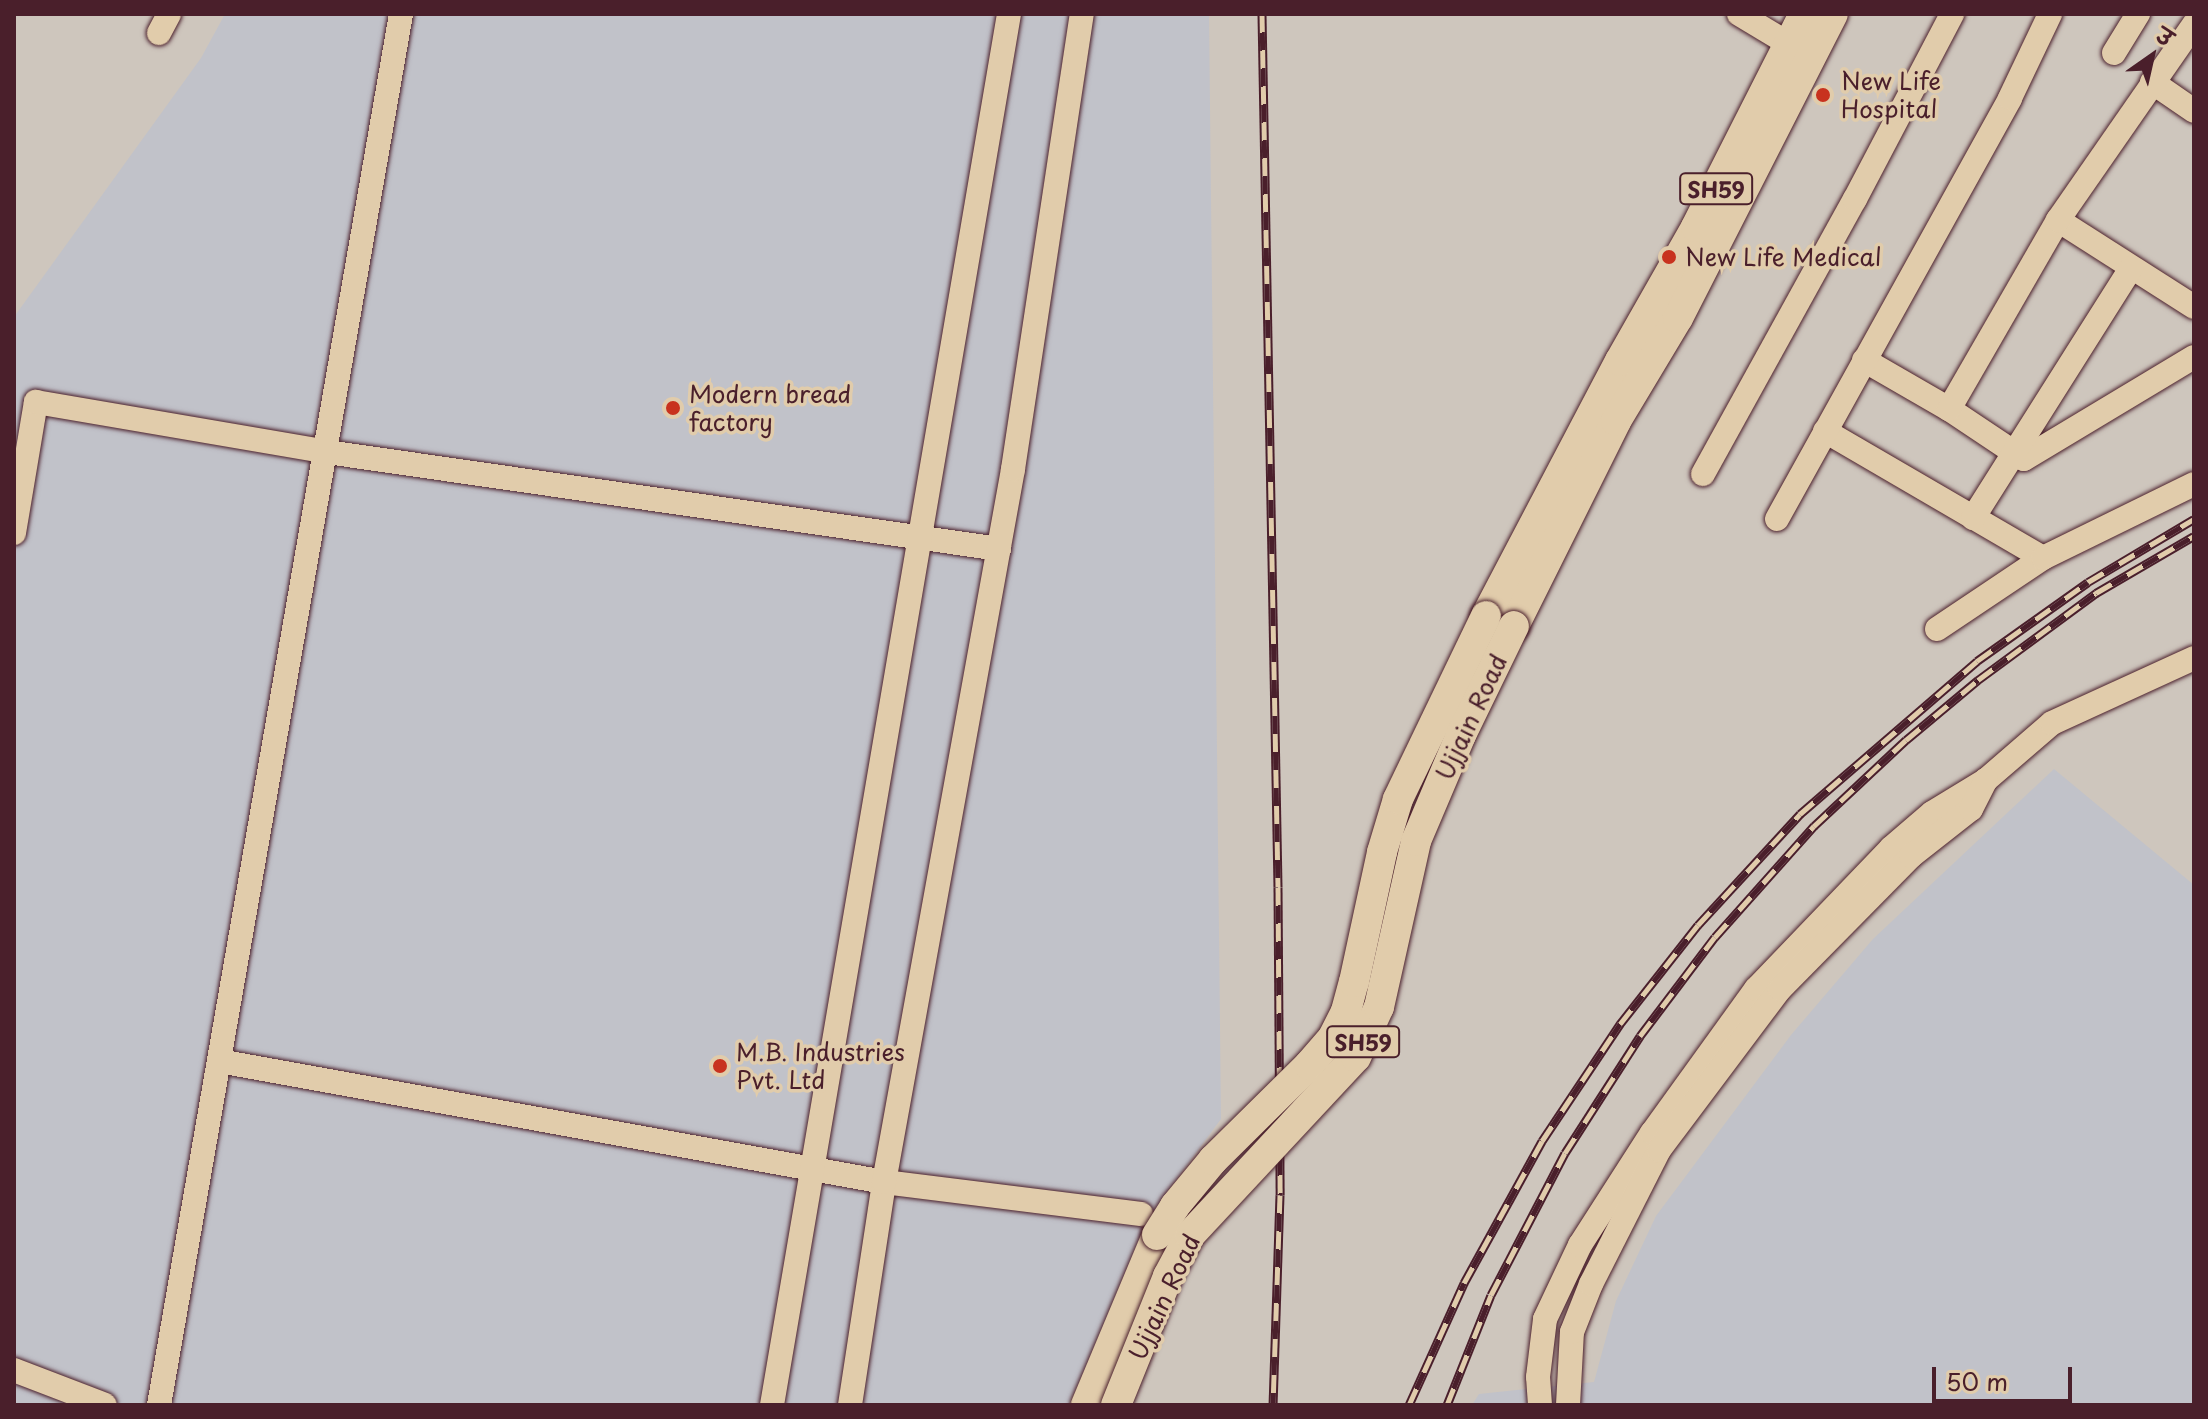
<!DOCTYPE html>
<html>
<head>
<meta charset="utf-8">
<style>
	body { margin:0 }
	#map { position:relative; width:2208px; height:1419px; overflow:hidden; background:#cec6bd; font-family:"Playpen Sans","Playpen Sans Deva",sans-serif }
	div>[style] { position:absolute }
	.built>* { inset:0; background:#c1c2c9 }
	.roads { filter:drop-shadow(0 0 2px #4a1f2b) drop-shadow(0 0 2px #4a1f2b) }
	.minor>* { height:24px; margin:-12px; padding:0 12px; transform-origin:12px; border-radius:12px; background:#e1ccab }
	.major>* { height:30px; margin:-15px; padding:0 15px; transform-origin:15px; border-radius:15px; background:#e1ccab }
	.rail>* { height:9px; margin-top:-4.5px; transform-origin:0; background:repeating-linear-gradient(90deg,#e1ccab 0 18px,#4a1f2b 0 36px); box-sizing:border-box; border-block:2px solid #4a1f2b }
	.bridges { filter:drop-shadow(0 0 2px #4a1f2b) drop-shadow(0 0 2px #4a1f2b) }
	.major-bridge>* { height:30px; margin:-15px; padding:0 15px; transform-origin:15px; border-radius:15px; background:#e1ccab }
	.dots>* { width:22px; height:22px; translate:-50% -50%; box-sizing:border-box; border:4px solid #e1ccab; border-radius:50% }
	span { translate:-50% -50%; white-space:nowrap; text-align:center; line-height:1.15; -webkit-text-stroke:7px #e1ccab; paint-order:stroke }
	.shield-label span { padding:2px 6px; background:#e1ccab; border:2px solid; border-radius:6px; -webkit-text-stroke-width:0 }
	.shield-label { font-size:22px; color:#4a1f2b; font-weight:700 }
	.poi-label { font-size:24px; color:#4a1f2b }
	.left { translate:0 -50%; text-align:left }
	.street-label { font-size:24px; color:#4a1f2b }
	.frame { position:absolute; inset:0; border:16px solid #4a1f2b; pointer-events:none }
	.north { position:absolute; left:2112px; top:16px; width:80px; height:80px; -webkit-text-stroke:6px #e1ccab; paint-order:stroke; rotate:34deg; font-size:22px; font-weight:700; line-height:32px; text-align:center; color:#4a1f2b }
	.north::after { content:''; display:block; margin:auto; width:28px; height:36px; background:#4a1f2b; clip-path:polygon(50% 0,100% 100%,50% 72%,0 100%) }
	.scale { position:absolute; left:1932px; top:1367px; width:140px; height:36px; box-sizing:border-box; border:4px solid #4a1f2b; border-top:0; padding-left:10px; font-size:24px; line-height:28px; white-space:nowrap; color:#4a1f2b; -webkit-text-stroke:6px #e1ccab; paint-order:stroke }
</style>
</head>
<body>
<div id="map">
	<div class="built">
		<div style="clip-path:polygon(225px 14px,1209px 14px,1221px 1119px,1170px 1188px,1068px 1405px,14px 1405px,14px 317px,201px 58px)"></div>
		<div style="clip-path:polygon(2054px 769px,2194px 885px,2194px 1405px,1472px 1405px,1479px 1394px,1594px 1382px,1616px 1301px,1656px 1216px,1791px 1035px,1873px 939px)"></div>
	</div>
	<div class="roads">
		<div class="minor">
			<div style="left:1739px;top:14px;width:58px;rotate:31deg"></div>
			<div style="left:159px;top:33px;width:21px;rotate:-62deg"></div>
			<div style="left:2114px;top:53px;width:46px;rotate:-58.4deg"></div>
			<div style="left:2152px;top:82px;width:51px;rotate:34.6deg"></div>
			<div style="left:2058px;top:220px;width:161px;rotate:32.6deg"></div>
			<div style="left:1864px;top:360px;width:98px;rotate:30deg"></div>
			<div style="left:1949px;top:409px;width:90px;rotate:33.7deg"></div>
			<div style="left:2024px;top:459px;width:198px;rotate:-31deg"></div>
			<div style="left:1949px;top:409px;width:218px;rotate:-60deg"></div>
			<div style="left:2058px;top:220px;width:239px;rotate:-55.2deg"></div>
			<div style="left:1825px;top:431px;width:252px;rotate:30.2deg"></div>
			<div style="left:1703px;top:474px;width:314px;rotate:-61.1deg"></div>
			<div style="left:1855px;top:199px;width:209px;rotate:-62.3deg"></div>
			<div style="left:1973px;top:518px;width:296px;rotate:-57.7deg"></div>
			<div style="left:1777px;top:519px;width:481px;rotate:-61deg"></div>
			<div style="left:2010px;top:98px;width:93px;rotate:-64.5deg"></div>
			<div style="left:14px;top:533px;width:133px;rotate:-80.5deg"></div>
			<div style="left:36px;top:402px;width:295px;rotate:9.7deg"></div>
			<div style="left:327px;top:452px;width:679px;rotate:8.21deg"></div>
			<div style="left:1937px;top:629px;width:128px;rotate:-33.8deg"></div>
			<div style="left:2043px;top:558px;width:168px;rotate:-26.1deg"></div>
			<div style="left:219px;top:1061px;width:676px;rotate:10.31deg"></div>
			<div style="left:884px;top:1182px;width:259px;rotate:7.1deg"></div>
			<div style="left:14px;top:1370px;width:97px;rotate:21deg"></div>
			<div style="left:159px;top:1405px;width:1412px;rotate:-80.13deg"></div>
			<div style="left:772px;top:1405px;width:1411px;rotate:-80.33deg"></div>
			<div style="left:850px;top:1405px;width:226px;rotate:-81.3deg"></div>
			<div style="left:884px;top:1182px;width:725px;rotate:-79.74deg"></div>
			<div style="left:1013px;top:469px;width:460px;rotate:-81.4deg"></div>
			<div style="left:1540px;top:1405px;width:28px;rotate:-94deg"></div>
			<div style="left:1538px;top:1377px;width:58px;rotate:-83.1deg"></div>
			<div style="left:1545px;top:1319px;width:82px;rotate:-64.7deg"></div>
			<div style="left:1580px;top:1245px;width:133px;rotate:-57.3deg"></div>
			<div style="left:1652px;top:1133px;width:178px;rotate:-54.2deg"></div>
			<div style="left:1756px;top:989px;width:195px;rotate:-46.2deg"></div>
			<div style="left:1891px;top:848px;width:54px;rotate:-40.5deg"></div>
			<div style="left:1932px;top:813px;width:63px;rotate:-31.4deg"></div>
			<div style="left:1986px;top:780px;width:87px;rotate:-40.8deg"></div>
			<div style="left:2052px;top:723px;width:156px;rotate:-24.6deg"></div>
			<div style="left:1568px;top:1405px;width:73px;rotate:-86.9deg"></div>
			<div style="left:1572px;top:1332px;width:52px;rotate:-68.4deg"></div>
			<div style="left:1591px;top:1284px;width:150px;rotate:-63.1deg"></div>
			<div style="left:1659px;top:1150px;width:201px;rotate:-53.1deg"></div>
			<div style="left:1780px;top:989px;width:187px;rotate:-45.4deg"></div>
			<div style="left:1911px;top:856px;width:76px;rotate:-38.1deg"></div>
			<div style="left:1971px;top:809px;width:33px;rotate:-63deg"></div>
		</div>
		<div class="major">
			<div style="left:1486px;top:616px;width:288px;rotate:-62.3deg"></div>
			<div style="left:1620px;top:361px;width:154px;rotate:-60.4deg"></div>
			<div style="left:1696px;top:227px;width:239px;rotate:-63.1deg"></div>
			<div style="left:1514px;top:626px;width:229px;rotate:-63.5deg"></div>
			<div style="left:1616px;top:421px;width:120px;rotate:-59deg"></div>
			<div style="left:1678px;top:318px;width:341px;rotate:-63deg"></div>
			<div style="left:1086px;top:1405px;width:184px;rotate:-67.3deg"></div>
		</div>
	</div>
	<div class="rail">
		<div style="left:1262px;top:14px;width:873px;rotate:88.95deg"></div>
		<div style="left:1278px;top:887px;width:308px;rotate:89.6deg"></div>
		<div style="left:1280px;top:1195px;width:210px;rotate:91.9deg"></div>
		<div style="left:1409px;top:1405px;width:134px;rotate:-65.7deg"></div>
		<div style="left:1464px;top:1283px;width:162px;rotate:-61.2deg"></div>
		<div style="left:1542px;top:1141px;width:141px;rotate:-56.3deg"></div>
		<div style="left:1620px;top:1024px;width:126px;rotate:-51.8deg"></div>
		<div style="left:1698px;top:925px;width:151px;rotate:-47.4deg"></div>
		<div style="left:1800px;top:814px;width:234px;rotate:-40.8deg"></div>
		<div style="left:1977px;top:661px;width:136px;rotate:-35.4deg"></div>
		<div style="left:2088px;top:582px;width:123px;rotate:-30.7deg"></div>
		<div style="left:1447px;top:1405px;width:118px;rotate:-68.2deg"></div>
		<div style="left:1491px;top:1295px;width:160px;rotate:-62.5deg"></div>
		<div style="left:1565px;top:1153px;width:139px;rotate:-57.3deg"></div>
		<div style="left:1640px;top:1036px;width:124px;rotate:-52.9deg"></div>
		<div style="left:1715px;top:937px;width:149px;rotate:-48.3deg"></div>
		<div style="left:1814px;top:826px;width:126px;rotate:-43.1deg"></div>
		<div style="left:1906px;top:740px;width:94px;rotate:-39.8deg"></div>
		<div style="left:1978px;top:680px;width:147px;rotate:-36.4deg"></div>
		<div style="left:2096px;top:593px;width:113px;rotate:-30.2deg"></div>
	</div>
	<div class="bridges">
		<div class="major-bridge">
			<div style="left:1157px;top:1235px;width:34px;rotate:-58deg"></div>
			<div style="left:1175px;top:1206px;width:60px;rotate:-50.4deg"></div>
			<div style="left:1213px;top:1160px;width:135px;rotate:-44.7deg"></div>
			<div style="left:1309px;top:1065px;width:37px;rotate:-49deg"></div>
			<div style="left:1333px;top:1037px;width:29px;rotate:-63deg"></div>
			<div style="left:1346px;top:1011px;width:30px;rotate:-75deg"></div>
			<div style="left:1354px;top:982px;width:133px;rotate:-77.8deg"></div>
			<div style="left:1382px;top:852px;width:55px;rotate:-73.2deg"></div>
			<div style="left:1398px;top:799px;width:203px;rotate:-64.3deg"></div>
			<div style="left:1116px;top:1405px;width:139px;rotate:-68deg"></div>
			<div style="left:1168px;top:1276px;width:47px;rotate:-61.8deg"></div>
			<div style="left:1190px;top:1235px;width:243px;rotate:-47deg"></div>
			<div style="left:1356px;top:1057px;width:55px;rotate:-65.3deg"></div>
			<div style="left:1379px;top:1007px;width:170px;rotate:-77.4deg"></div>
			<div style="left:1416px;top:841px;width:115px;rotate:-67deg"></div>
			<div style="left:1461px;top:735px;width:121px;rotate:-64.1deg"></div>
		</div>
	</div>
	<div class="dots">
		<div style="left:1823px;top:95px;background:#c8321e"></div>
		<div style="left:1669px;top:257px;background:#c8321e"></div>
		<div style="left:673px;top:408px;background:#c8321e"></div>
		<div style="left:720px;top:1066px;background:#c8321e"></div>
	</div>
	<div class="shield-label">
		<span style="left:1716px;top:189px">SH59</span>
		<span style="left:1363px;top:1042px">SH59</span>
	</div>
	<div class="poi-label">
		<span class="left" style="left:1841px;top:95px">New Life<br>Hospital</span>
		<span class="left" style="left:1685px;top:257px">New Life Medical</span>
		<span class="left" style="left:689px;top:408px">Modern bread<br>factory</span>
		<span class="left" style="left:736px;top:1066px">M.B. Industries<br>Pvt. Ltd</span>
	</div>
	<div class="street-label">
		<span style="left:1471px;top:717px;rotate:-65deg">Ujjain Road</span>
		<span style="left:1164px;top:1297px;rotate:-65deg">Ujjain Road</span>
	</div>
	<div class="frame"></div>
	<div class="north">उ</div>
	<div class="scale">50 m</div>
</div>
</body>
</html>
